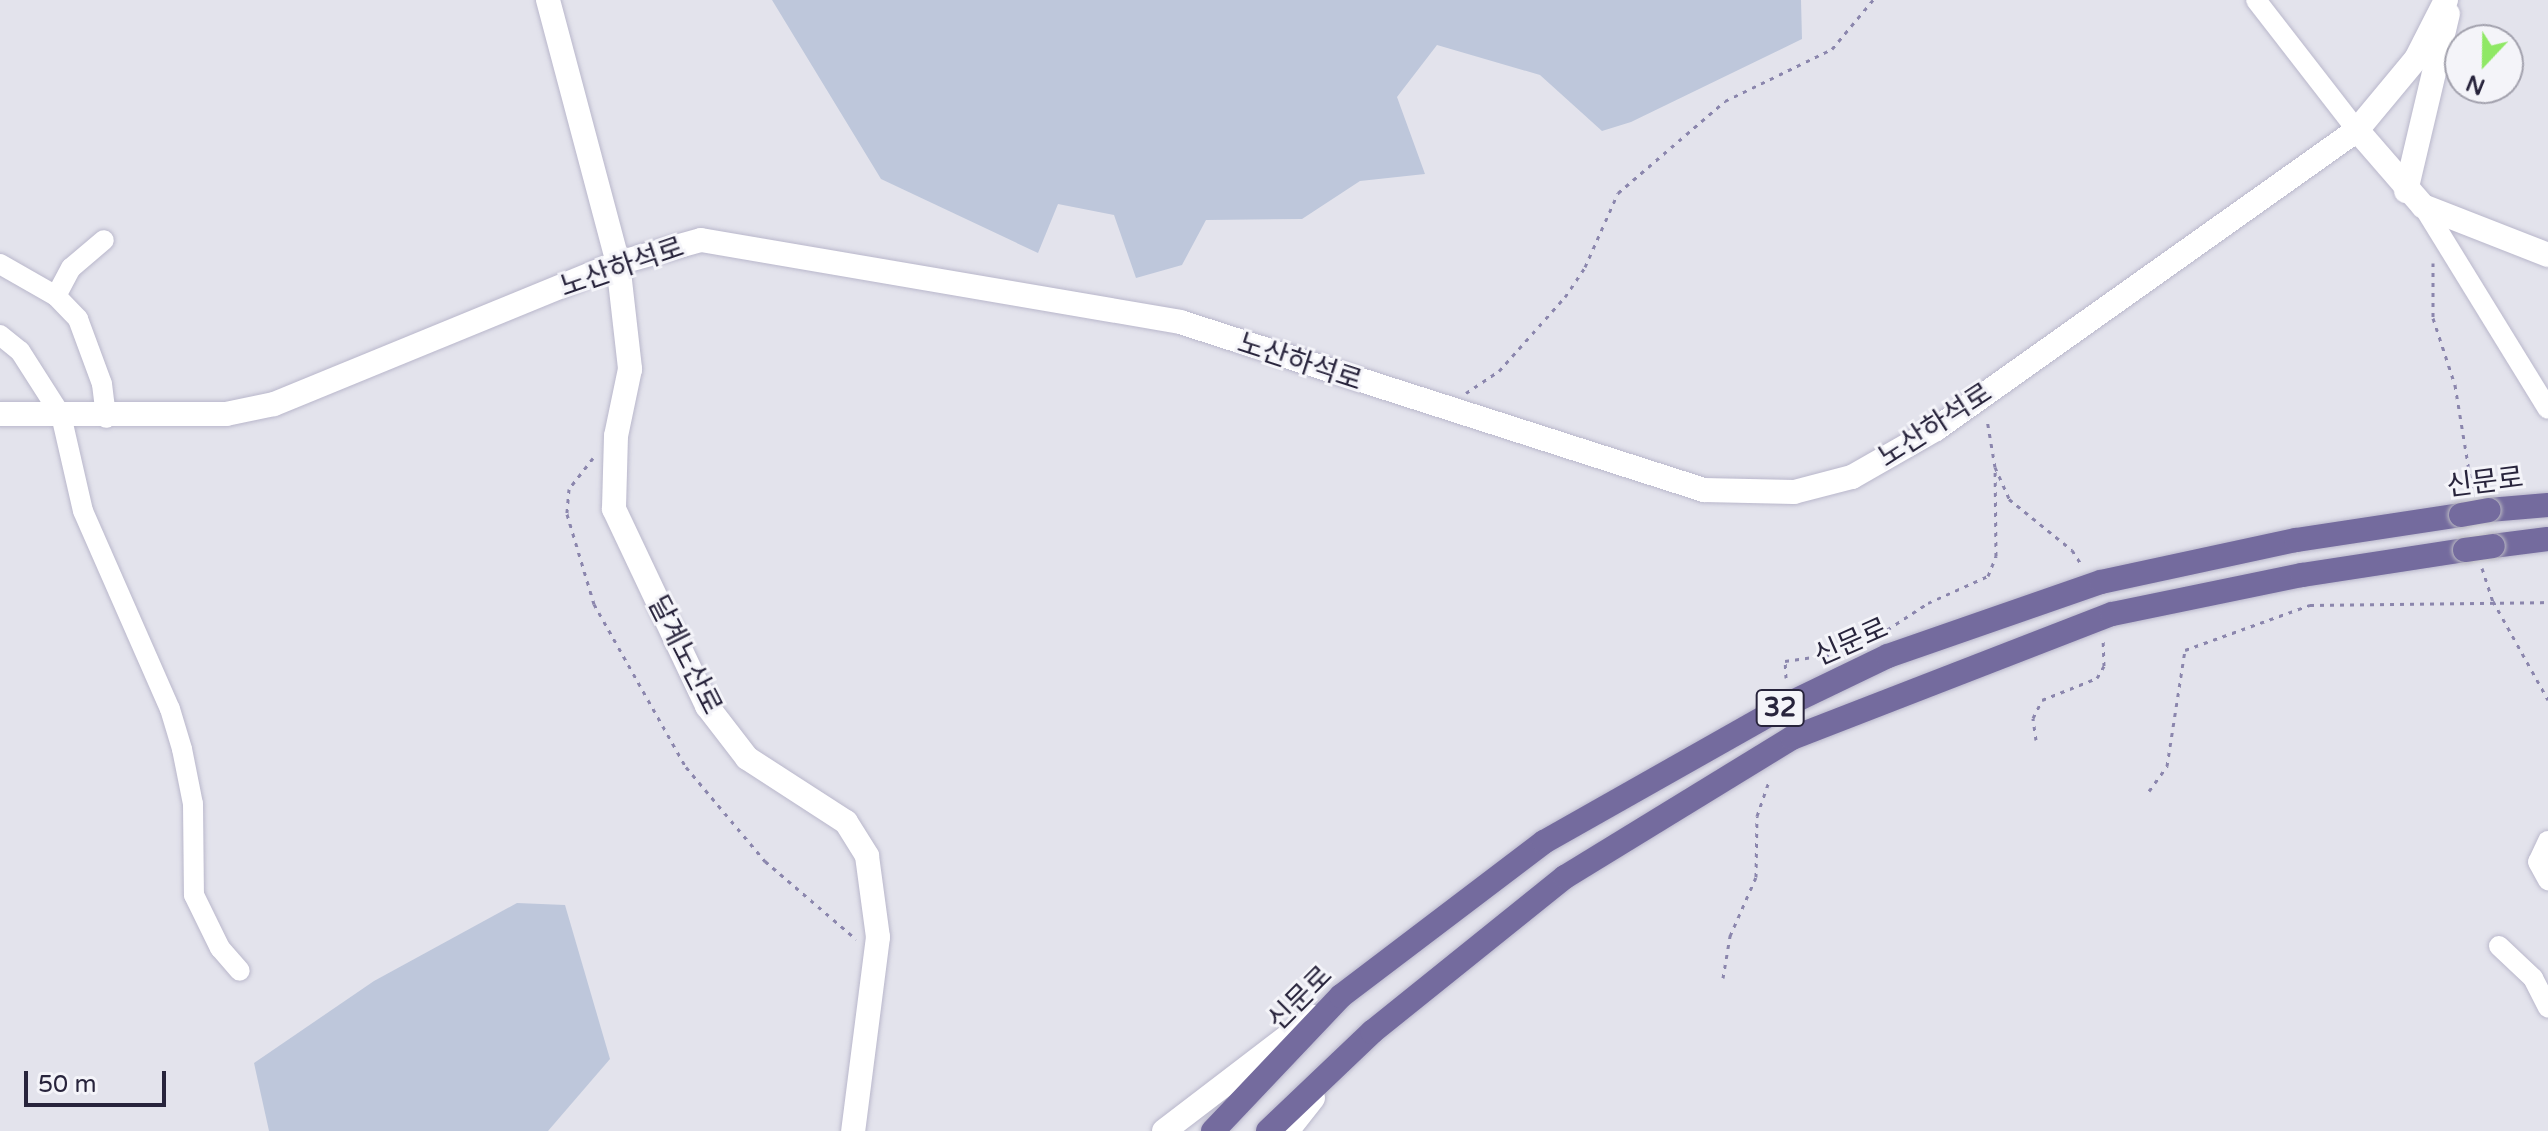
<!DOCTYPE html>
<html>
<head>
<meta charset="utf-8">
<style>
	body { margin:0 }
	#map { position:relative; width:2548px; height:1131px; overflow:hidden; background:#e3e3ec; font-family:"Varela Round","Noto Sans KR",sans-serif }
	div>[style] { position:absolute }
	.green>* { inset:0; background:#bec7db }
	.path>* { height:3px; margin-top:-1.5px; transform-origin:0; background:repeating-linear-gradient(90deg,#8b86ad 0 4px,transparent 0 10px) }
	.roads { filter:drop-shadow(0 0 2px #b9b7cb) drop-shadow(0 0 2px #b9b7cb) }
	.street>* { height:20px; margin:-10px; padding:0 10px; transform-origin:10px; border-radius:10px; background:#fff }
	.secondary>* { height:24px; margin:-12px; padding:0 12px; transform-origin:12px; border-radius:12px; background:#fff }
	.primary>* { height:24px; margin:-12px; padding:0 12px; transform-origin:12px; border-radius:12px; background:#746b9e }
	.bridges { filter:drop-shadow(0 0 2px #bebdc4) drop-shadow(0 0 2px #bebdc4) }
	.primary-bridge>* { height:24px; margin:-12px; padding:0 12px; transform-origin:12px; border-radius:12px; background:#746b9e }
	span { translate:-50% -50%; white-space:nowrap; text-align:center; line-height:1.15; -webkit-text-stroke:6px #f4f4f9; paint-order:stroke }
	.shield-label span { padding:2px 6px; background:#f4f4f9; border:2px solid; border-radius:6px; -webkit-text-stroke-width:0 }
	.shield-label { font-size:26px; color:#28243c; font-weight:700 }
	.street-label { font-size:28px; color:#28243c }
	.north { position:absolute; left:2444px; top:24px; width:80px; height:80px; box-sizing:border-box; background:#f4f4f9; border:2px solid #a2a1ad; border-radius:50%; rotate:202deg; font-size:22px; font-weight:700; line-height:32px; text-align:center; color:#28243c }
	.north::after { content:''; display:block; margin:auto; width:28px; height:36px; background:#8fe865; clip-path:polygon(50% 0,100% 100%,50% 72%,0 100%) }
	.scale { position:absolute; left:24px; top:1071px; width:142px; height:36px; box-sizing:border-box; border:4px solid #28243c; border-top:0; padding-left:10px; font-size:24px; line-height:28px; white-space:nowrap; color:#28243c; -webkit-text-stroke:6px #f4f4f9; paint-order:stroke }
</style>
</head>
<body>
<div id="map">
	<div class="green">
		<div style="clip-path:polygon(772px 0,1801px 0,1802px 39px,1631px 122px,1602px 131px,1540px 75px,1437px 45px,1397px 97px,1425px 174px,1360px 181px,1302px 219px,1206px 220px,1182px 265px,1136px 278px,1114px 215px,1058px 204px,1038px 253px,881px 179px)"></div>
		<div style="clip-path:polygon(517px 903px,565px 905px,610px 1059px,548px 1131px,269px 1131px,254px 1063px,374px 981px)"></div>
	</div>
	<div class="path">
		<div style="left:2433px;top:263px;width:55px;rotate:90deg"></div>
		<div style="left:2433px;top:318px;width:71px;rotate:71.8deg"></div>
		<div style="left:2455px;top:385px;width:105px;rotate:80.7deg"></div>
		<div style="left:1466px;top:393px;width:40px;rotate:-34deg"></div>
		<div style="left:1499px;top:371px;width:99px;rotate:-48.3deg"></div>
		<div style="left:1565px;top:297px;width:36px;rotate:-56deg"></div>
		<div style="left:1585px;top:267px;width:81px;rotate:-66deg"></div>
		<div style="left:1618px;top:193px;width:141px;rotate:-40.7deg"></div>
		<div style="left:1725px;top:101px;width:119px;rotate:-25.9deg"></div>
		<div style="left:1832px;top:49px;width:64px;rotate:-50.1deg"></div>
		<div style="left:593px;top:458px;width:39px;rotate:128deg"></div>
		<div style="left:569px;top:489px;width:25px;rotate:95deg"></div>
		<div style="left:567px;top:514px;width:94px;rotate:73.3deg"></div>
		<div style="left:594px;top:604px;width:187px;rotate:60.6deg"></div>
		<div style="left:686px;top:767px;width:123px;rotate:50deg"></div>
		<div style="left:765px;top:861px;width:120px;rotate:40.6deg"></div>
		<div style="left:1995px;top:467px;width:35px;rotate:66deg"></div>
		<div style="left:2009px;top:499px;width:81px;rotate:39deg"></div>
		<div style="left:2072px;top:550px;width:17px;rotate:57deg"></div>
		<div style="left:2482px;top:568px;width:35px;rotate:72deg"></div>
		<div style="left:2493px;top:601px;width:113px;rotate:60.9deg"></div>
		<div style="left:1879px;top:635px;width:59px;rotate:-33.1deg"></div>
		<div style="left:1928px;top:603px;width:66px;rotate:-24.2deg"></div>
		<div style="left:1988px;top:576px;width:22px;rotate:-68deg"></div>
		<div style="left:1996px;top:556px;width:89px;rotate:-90.6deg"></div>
		<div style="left:1995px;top:467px;width:49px;rotate:-99.5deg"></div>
		<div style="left:1786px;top:678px;width:17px;rotate:-93deg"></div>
		<div style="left:1785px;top:661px;width:57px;rotate:-8.1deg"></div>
		<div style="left:2036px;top:740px;width:22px;rotate:-98deg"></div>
		<div style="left:2033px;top:718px;width:20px;rotate:-63deg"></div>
		<div style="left:2042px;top:700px;width:59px;rotate:-21.8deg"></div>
		<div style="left:2097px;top:678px;width:14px;rotate:-60deg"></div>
		<div style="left:2104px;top:666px;width:27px;rotate:-92deg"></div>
		<div style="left:2149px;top:791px;width:31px;rotate:-54deg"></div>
		<div style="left:2167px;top:766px;width:117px;rotate:-81.2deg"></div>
		<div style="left:2185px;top:650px;width:133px;rotate:-19.8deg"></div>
		<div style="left:2310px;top:605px;width:238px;rotate:-0.7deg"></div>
		<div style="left:1723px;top:978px;width:43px;rotate:-80.5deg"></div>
		<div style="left:1730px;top:936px;width:64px;rotate:-66.2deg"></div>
		<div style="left:1756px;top:877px;width:61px;rotate:-89.1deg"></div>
		<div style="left:1757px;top:816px;width:39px;rotate:-71deg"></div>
	</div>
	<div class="roads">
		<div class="street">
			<div style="left:2256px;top:0;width:165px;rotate:52.2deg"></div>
			<div style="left:2423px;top:206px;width:238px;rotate:58.4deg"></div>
			<div style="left:0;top:264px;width:64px;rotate:29.7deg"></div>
			<div style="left:56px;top:296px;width:32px;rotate:46deg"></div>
			<div style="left:78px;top:319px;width:69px;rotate:69.7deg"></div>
			<div style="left:102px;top:384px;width:34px;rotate:83deg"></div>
			<div style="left:56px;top:296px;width:32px;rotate:-62deg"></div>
			<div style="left:71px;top:268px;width:43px;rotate:-40.3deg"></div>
			<div style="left:0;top:335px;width:26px;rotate:39deg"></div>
			<div style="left:20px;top:351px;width:76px;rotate:57.4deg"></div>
			<div style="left:61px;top:415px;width:98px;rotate:77.1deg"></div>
			<div style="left:83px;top:511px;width:216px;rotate:66.3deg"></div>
			<div style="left:170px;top:709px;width:42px;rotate:73.3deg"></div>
			<div style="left:182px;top:749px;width:56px;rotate:78.7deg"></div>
			<div style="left:193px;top:804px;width:91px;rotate:89.4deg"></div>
			<div style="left:194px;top:895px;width:59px;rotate:63.9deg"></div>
			<div style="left:220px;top:948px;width:30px;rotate:49deg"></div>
			<div style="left:2548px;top:841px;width:23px;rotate:115deg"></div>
			<div style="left:2538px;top:862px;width:21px;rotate:61deg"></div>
			<div style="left:2499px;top:946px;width:47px;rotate:43.3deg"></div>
			<div style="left:2533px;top:978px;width:33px;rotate:63deg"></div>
		</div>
		<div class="secondary">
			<div style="left:548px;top:0;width:272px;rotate:75.1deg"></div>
			<div style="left:618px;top:263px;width:107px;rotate:83.5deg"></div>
			<div style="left:630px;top:369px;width:68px;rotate:101.8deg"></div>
			<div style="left:616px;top:436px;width:73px;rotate:91.6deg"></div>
			<div style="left:614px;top:509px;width:218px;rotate:64.7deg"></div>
			<div style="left:707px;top:706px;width:66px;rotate:52.4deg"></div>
			<div style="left:747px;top:758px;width:118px;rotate:32.9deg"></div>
			<div style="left:846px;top:822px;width:40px;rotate:58deg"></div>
			<div style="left:867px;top:856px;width:82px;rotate:82.3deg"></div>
			<div style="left:878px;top:937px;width:196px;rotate:97.3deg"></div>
			<div style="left:2357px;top:130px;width:101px;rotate:49deg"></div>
			<div style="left:2423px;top:206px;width:134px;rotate:21.4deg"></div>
			<div style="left:2406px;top:191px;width:182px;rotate:-76.7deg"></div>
			<div style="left:0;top:414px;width:226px"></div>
			<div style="left:226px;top:414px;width:49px;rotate:-11.8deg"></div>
			<div style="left:274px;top:404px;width:372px;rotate:-22.3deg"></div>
			<div style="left:618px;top:263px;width:86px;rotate:-15.5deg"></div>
			<div style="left:701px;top:240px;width:486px;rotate:9.7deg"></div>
			<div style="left:1180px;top:322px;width:550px;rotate:17.78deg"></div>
			<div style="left:1704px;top:490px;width:90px;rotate:1.3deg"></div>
			<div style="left:1794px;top:492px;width:60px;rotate:-14.5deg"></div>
			<div style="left:1852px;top:477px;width:97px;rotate:-29.7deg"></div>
			<div style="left:1936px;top:429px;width:516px;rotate:-35.38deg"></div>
			<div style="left:2357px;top:130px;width:92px;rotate:-50.3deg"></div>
			<div style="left:2416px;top:59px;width:66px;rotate:-63deg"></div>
			<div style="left:1164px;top:1131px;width:188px;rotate:-37.4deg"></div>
			<div style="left:1287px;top:1131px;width:42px;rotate:-51.8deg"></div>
		</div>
		<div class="primary">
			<div style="left:2489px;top:510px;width:59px;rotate:-4.8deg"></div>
			<div style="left:2493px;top:546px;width:55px;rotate:-7.3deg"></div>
			<div style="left:1213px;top:1131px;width:186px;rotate:-46.5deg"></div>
			<div style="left:1341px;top:996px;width:255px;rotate:-37.2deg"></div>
			<div style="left:1544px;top:842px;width:276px;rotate:-29.5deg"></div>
			<div style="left:1784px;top:706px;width:115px;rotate:-25.7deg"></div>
			<div style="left:1888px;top:656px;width:225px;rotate:-19.2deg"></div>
			<div style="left:2101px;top:582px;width:199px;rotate:-12.2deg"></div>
			<div style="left:2296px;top:540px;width:167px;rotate:-8.6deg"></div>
			<div style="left:1268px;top:1131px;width:144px;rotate:-43.6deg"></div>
			<div style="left:1372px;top:1032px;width:248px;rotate:-38.8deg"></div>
			<div style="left:1565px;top:877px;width:266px;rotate:-31.5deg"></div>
			<div style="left:1792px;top:738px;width:343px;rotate:-21.2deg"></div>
			<div style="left:2112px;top:614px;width:194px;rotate:-11.6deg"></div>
			<div style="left:2302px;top:575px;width:165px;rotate:-8.7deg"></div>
		</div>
	</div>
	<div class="bridges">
		<div class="primary-bridge">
			<div style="left:2461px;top:515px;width:28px;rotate:-10deg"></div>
			<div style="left:2465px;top:550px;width:28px;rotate:-8deg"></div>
		</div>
	</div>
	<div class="shield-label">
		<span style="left:1780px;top:708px">32</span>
	</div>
	<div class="street-label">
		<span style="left:622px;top:267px;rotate:-19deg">노산하석로</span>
		<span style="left:1300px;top:362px;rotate:18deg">노산하석로</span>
		<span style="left:1935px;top:425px;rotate:-33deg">노산하석로</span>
		<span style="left:2485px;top:482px;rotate:-7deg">신문로</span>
		<span style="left:1851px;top:642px;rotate:-24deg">신문로</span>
		<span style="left:685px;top:655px;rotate:63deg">달계노산로</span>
		<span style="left:1300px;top:998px;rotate:-45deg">신문로</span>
	</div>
	<div class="north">N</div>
	<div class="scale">50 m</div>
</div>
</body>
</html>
